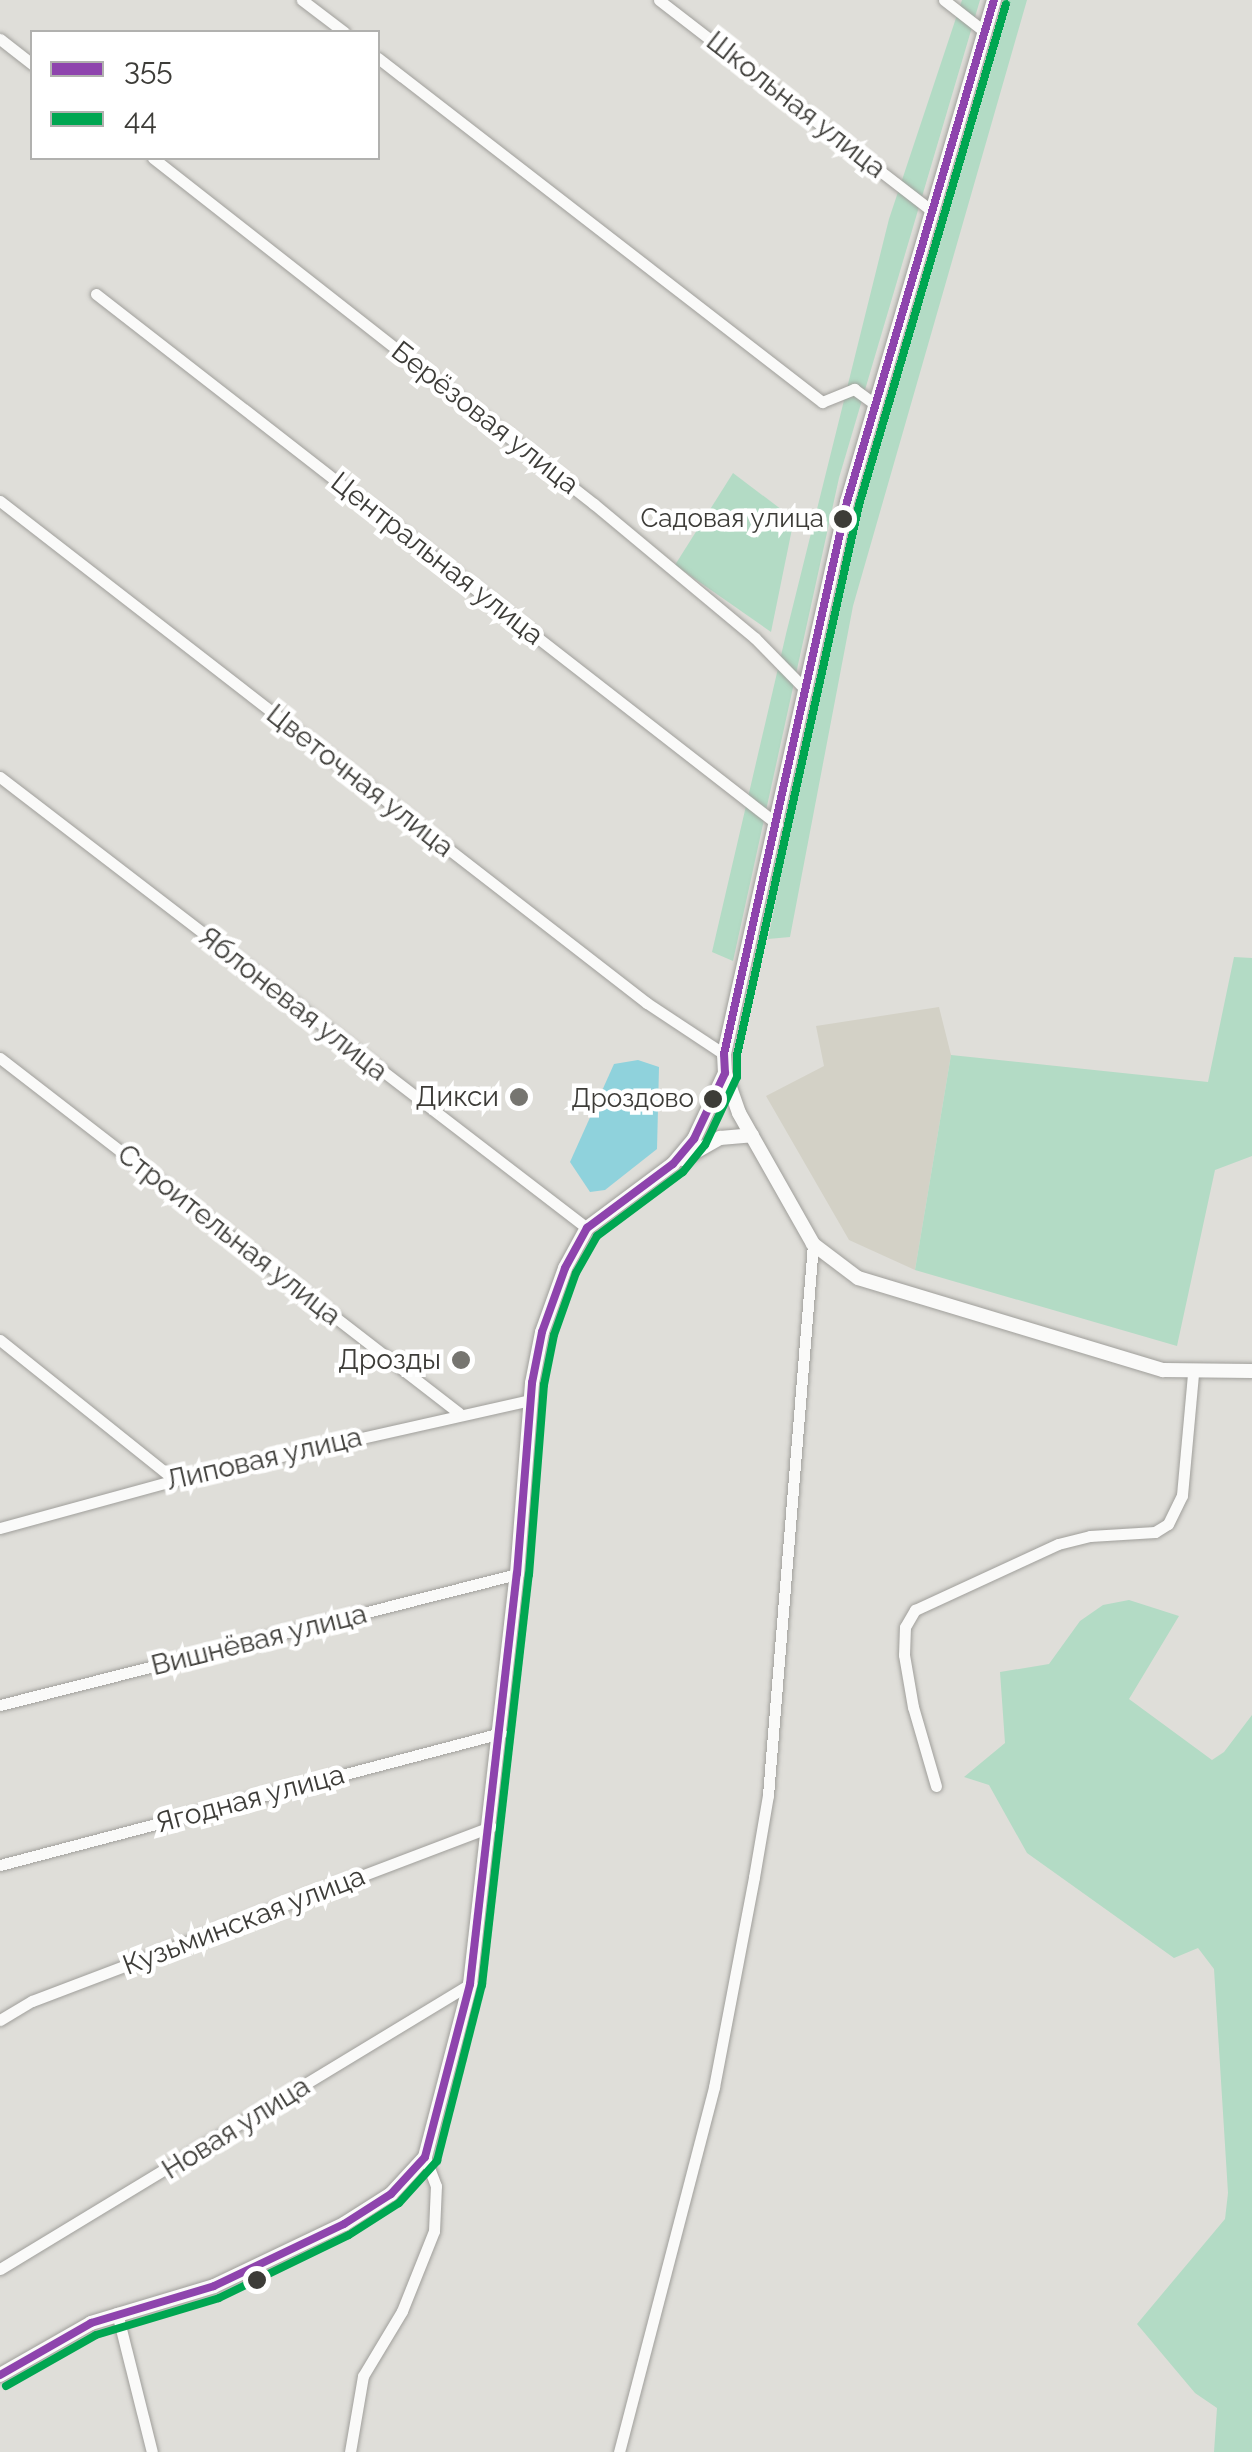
<!DOCTYPE html>
<html>
<head>
<meta charset="utf-8">
<style>
	body { margin:0 }
	#map { position:relative; width:1252px; height:2452px; overflow:hidden; background:#dfded9; font-family:Raleway,sans-serif }
	div>[style] { position:absolute }
	.built>* { inset:0; background:#d3d1c6 }
	.green>* { inset:0; background:#b3dbc5 }
	.water>* { inset:0; background:#8fd2dc }
	.roads { filter:drop-shadow(0 0 2px #a09f9b) drop-shadow(0 0 2px #a09f9b) }
	.minor>* { height:11px; margin:-5.5px; padding:0 5.5px; transform-origin:5.5px; border-radius:5.5px; background:#fafaf9 }
	.tertiary>* { height:14px; margin:-7px; padding:0 7px; transform-origin:7px; border-radius:7px; background:#fafaf9 }
	.bus-1>* { height:8px; margin:-4px; padding:0 4px; transform-origin:4px; border-radius:4px; background:#8e44ad }
	.bus-2>* { height:8px; margin:-4px; padding:0 4px; transform-origin:4px; border-radius:4px; background:#00a651 }
	.dots>* { width:28px; height:28px; translate:-50% -50%; box-sizing:border-box; border:5px solid #fff; border-radius:50% }
	span { translate:-50% -50%; white-space:nowrap; text-align:center; line-height:1.15; -webkit-text-stroke:9px #fff; paint-order:stroke }
	.bus-label { font-size:26px; color:#3d3c38 }
	.right { translate:-100% -50%; text-align:right }
	.street-label { font-size:28px; color:#3d3c38 }
	.poi-label { font-size:28px; color:#3d3c38 }
	.legend { position:absolute; left:30px; top:30px; width:350px; height:130px; box-sizing:border-box; background:#fff; border:2px solid #b1b1af; margin:0; padding:12px 18px; list-style:none; font-size:30px; color:#3d3c38 }
	.legend li { display:flex; align-items:center; gap:20px; height:50px }
	.legend b { width:50px; border:2px solid #b1b1af }
</style>
</head>
<body>
<div id="map">
	<div class="built">
		<div style="clip-path:polygon(939px 1007px,951px 1055px,915px 1270px,849px 1240px,766px 1096px,824px 1066px,816px 1026px)"></div>
	</div>
	<div class="green">
		<div style="clip-path:polygon(962px 0,980px 0,839px 478px,733px 961px,712px 952px,786px 634px,889px 219px)"></div>
		<div style="clip-path:polygon(1008px 0,1027px 0,853px 606px,790px 937px,768px 939px,824px 659px,877px 446px)"></div>
		<div style="clip-path:polygon(733px 473px,794px 519px,771px 632px,675px 565px)"></div>
		<div style="clip-path:polygon(1234px 957px,1252px 958px,1252px 1156px,1215px 1170px,1177px 1346px,915px 1270px,951px 1055px,1208px 1082px)"></div>
		<div style="clip-path:polygon(1129px 1600px,1179px 1616px,1129px 1699px,1212px 1760px,1224px 1752px,1252px 1715px,1252px 2452px,1214px 2452px,1217px 2408px,1195px 2393px,1137px 2324px,1225px 2219px,1228px 2193px,1214px 1969px,1198px 1948px,1174px 1958px,1027px 1853px,989px 1785px,964px 1777px,1005px 1743px,1000px 1672px,1049px 1664px,1080px 1621px,1103px 1605px)"></div>
	</div>
	<div class="water">
		<div style="clip-path:polygon(638px 1060px,659px 1067px,657px 1149px,605px 1190px,590px 1192px,570px 1162px,614px 1064px)"></div>
	</div>
	<div class="roads">
		<div class="minor">
			<div style="left:302px;top:0;width:53px;rotate:37.3deg"></div>
			<div style="left:659px;top:0;width:345px;rotate:37.7deg"></div>
			<div style="left:944px;top:0;width:52px;rotate:38deg"></div>
			<div style="left:0;top:39px;width:41px;rotate:38deg"></div>
			<div style="left:378px;top:58px;width:562px;rotate:37.77deg"></div>
			<div style="left:822px;top:402px;width:35px;rotate:-22deg"></div>
			<div style="left:854px;top:389px;width:27px;rotate:36deg"></div>
			<div style="left:153px;top:158px;width:561px;rotate:38.12deg"></div>
			<div style="left:594px;top:504px;width:209px;rotate:39.8deg"></div>
			<div style="left:755px;top:638px;width:73px;rotate:45.6deg"></div>
			<div style="left:96px;top:294px;width:863px;rotate:37.89deg"></div>
			<div style="left:0;top:501px;width:819px;rotate:37.81deg"></div>
			<div style="left:647px;top:1003px;width:92px;rotate:33.5deg"></div>
			<div style="left:0;top:777px;width:740px;rotate:37.54deg"></div>
			<div style="left:0;top:1058px;width:580px;rotate:37.72deg"></div>
			<div style="left:0;top:1340px;width:224px;rotate:38.7deg"></div>
			<div style="left:0;top:1528px;width:181px;rotate:-15.3deg"></div>
			<div style="left:175px;top:1480px;width:365px;rotate:-12.7deg"></div>
			<div style="left:0;top:1705px;width:533px;rotate:-14.22deg"></div>
			<div style="left:936px;top:1786px;width:82px;rotate:-106.2deg"></div>
			<div style="left:913px;top:1707px;width:53px;rotate:-99.8deg"></div>
			<div style="left:904px;top:1655px;width:28px;rotate:-88deg"></div>
			<div style="left:905px;top:1627px;width:20px;rotate:-60deg"></div>
			<div style="left:915px;top:1610px;width:157px;rotate:-24.8deg"></div>
			<div style="left:1058px;top:1544px;width:33px;rotate:-14deg"></div>
			<div style="left:1090px;top:1536px;width:65px;rotate:-3.5deg"></div>
			<div style="left:1155px;top:1532px;width:15px;rotate:-32deg"></div>
			<div style="left:1168px;top:1524px;width:32px;rotate:-64deg"></div>
			<div style="left:1182px;top:1495px;width:122px;rotate:-84.8deg"></div>
			<div style="left:0;top:1865px;width:518px;rotate:-14.76deg"></div>
			<div style="left:0;top:2020px;width:37px;rotate:-31deg"></div>
			<div style="left:32px;top:2001px;width:491px;rotate:-20.8deg"></div>
			<div style="left:0;top:2269px;width:550px;rotate:-31.23deg"></div>
			<div style="left:117px;top:2313px;width:143px;rotate:75.9deg"></div>
			<div style="left:350px;top:2452px;width:77px;rotate:-80.3deg"></div>
			<div style="left:363px;top:2376px;width:76px;rotate:-59deg"></div>
			<div style="left:402px;top:2311px;width:86px;rotate:-68.2deg"></div>
			<div style="left:434px;top:2231px;width:45px;rotate:-87.5deg"></div>
			<div style="left:436px;top:2186px;width:31px;rotate:-111deg"></div>
			<div style="left:619px;top:2452px;width:377px;rotate:-75.4deg"></div>
			<div style="left:714px;top:2087px;width:214px;rotate:-79.2deg"></div>
			<div style="left:754px;top:1877px;width:83px;rotate:-80.3deg"></div>
			<div style="left:768px;top:1795px;width:553px;rotate:-85.33deg"></div>
		</div>
		<div class="tertiary">
			<div style="left:994px;top:0;width:523px;rotate:106.32deg"></div>
			<div style="left:847px;top:502px;width:566px;rotate:102.56deg"></div>
			<div style="left:724px;top:1054px;width:19px;rotate:87deg"></div>
			<div style="left:725px;top:1073px;width:42px;rotate:70.7deg"></div>
			<div style="left:739px;top:1113px;width:150px;rotate:60.5deg"></div>
			<div style="left:813px;top:1244px;width:56px;rotate:37.1deg"></div>
			<div style="left:858px;top:1278px;width:319px;rotate:16.8deg"></div>
			<div style="left:1163px;top:1370px;width:89px;rotate:0.6deg"></div>
			<div style="left:683px;top:1159px;width:43px;rotate:-29.6deg"></div>
			<div style="left:720px;top:1138px;width:32px;rotate:-5deg"></div>
			<div style="left:0;top:2375px;width:105px;rotate:-29.7deg"></div>
			<div style="left:91px;top:2323px;width:128px;rotate:-16.7deg"></div>
			<div style="left:214px;top:2286px;width:144px;rotate:-25.5deg"></div>
			<div style="left:344px;top:2224px;width:56px;rotate:-32.6deg"></div>
			<div style="left:391px;top:2194px;width:50px;rotate:-47.4deg"></div>
			<div style="left:425px;top:2157px;width:179px;rotate:-75.4deg"></div>
			<div style="left:470px;top:1984px;width:413px;rotate:-83.5deg"></div>
			<div style="left:517px;top:1574px;width:192px;rotate:-85.5deg"></div>
			<div style="left:532px;top:1383px;width:52px;rotate:-78.9deg"></div>
			<div style="left:542px;top:1332px;width:68px;rotate:-70.2deg"></div>
			<div style="left:565px;top:1268px;width:46px;rotate:-61.2deg"></div>
			<div style="left:587px;top:1228px;width:107px;rotate:-36.7deg"></div>
			<div style="left:673px;top:1164px;width:33px;rotate:-50deg"></div>
			<div style="left:694px;top:1139px;width:73px;rotate:-64.8deg"></div>
		</div>
	</div>
	<div class="bus-1">
		<div style="left:0;top:2375px;width:105px;rotate:-29.7deg"></div>
		<div style="left:91px;top:2323px;width:128px;rotate:-16.7deg"></div>
		<div style="left:214px;top:2286px;width:144px;rotate:-25.5deg"></div>
		<div style="left:344px;top:2224px;width:56px;rotate:-32.6deg"></div>
		<div style="left:391px;top:2194px;width:50px;rotate:-47.4deg"></div>
		<div style="left:425px;top:2157px;width:179px;rotate:-75.4deg"></div>
		<div style="left:470px;top:1984px;width:413px;rotate:-83.5deg"></div>
		<div style="left:517px;top:1574px;width:192px;rotate:-85.5deg"></div>
		<div style="left:532px;top:1383px;width:52px;rotate:-78.9deg"></div>
		<div style="left:542px;top:1332px;width:68px;rotate:-70.2deg"></div>
		<div style="left:565px;top:1268px;width:46px;rotate:-61.2deg"></div>
		<div style="left:587px;top:1228px;width:107px;rotate:-36.7deg"></div>
		<div style="left:673px;top:1164px;width:33px;rotate:-50deg"></div>
		<div style="left:694px;top:1139px;width:73px;rotate:-64.8deg"></div>
		<div style="left:725px;top:1073px;width:19px;rotate:-93deg"></div>
		<div style="left:724px;top:1054px;width:566px;rotate:-77.44deg"></div>
		<div style="left:847px;top:502px;width:523px;rotate:-73.68deg"></div>
	</div>
	<div class="bus-2">
		<div style="left:6px;top:2386px;width:103px;rotate:-29.5deg"></div>
		<div style="left:96px;top:2335px;width:128px;rotate:-16.7deg"></div>
		<div style="left:219px;top:2298px;width:144px;rotate:-25.9deg"></div>
		<div style="left:349px;top:2235px;width:59px;rotate:-32.6deg"></div>
		<div style="left:399px;top:2203px;width:57px;rotate:-47.9deg"></div>
		<div style="left:437px;top:2161px;width:182px;rotate:-75.7deg"></div>
		<div style="left:482px;top:1985px;width:413px;rotate:-83.5deg"></div>
		<div style="left:529px;top:1575px;width:191px;rotate:-85.5deg"></div>
		<div style="left:544px;top:1385px;width:51px;rotate:-78.7deg"></div>
		<div style="left:554px;top:1335px;width:66px;rotate:-70.5deg"></div>
		<div style="left:576px;top:1273px;width:43px;rotate:-60.4deg"></div>
		<div style="left:597px;top:1236px;width:107px;rotate:-36.7deg"></div>
		<div style="left:683px;top:1172px;width:35px;rotate:-51deg"></div>
		<div style="left:705px;top:1145px;width:75px;rotate:-64.8deg"></div>
		<div style="left:737px;top:1077px;width:22px;rotate:-90deg"></div>
		<div style="left:737px;top:1055px;width:563px;rotate:-77.49deg"></div>
		<div style="left:859px;top:505px;width:522px;rotate:-73.65deg"></div>
	</div>
	<div class="dots">
		<div style="left:843px;top:519px;background:#3d3c38"></div>
		<div style="left:519px;top:1097px;background:#767570"></div>
		<div style="left:713px;top:1099px;background:#3d3c38"></div>
		<div style="left:461px;top:1360px;background:#767570"></div>
		<div style="left:257px;top:2280px;background:#3d3c38"></div>
	</div>
	<div class="bus-label">
		<span class="right" style="left:824px;top:519px">Садовая улица</span>
		<span class="right" style="left:694px;top:1099px">Дроздово</span>
	</div>
	<div class="street-label">
		<span style="left:796px;top:105px;rotate:38deg">Школьная улица</span>
		<span style="left:485px;top:418px;rotate:38deg">Берёзовая улица</span>
		<span style="left:437px;top:559px;rotate:38deg">Центральная улица</span>
		<span style="left:360px;top:781px;rotate:38deg">Цветочная улица</span>
		<span style="left:293px;top:1004px;rotate:38deg">Яблоневая улица</span>
		<span style="left:229px;top:1235px;rotate:38deg">Строительная улица</span>
		<span style="left:264px;top:1459px;rotate:-13deg">Липовая улица</span>
		<span style="left:259px;top:1640px;rotate:-14deg">Вишнёвая улица</span>
		<span style="left:250px;top:1799px;rotate:-15deg">Ягодная улица</span>
		<span style="left:244px;top:1921px;rotate:-21deg">Кузьминская улица</span>
		<span style="left:236px;top:2128px;rotate:-32deg">Новая улица</span>
	</div>
	<div class="poi-label">
		<span class="right" style="left:499px;top:1097px">Дикси</span>
		<span class="right" style="left:441px;top:1360px">Дрозды</span>
	</div>
	<ul class="legend">
	<li><b style="height:12px;background:#8e44ad"></b>355</li>
	<li><b style="height:12px;background:#00a651"></b>44</li>
	</ul>
</div>
</body>
</html>
